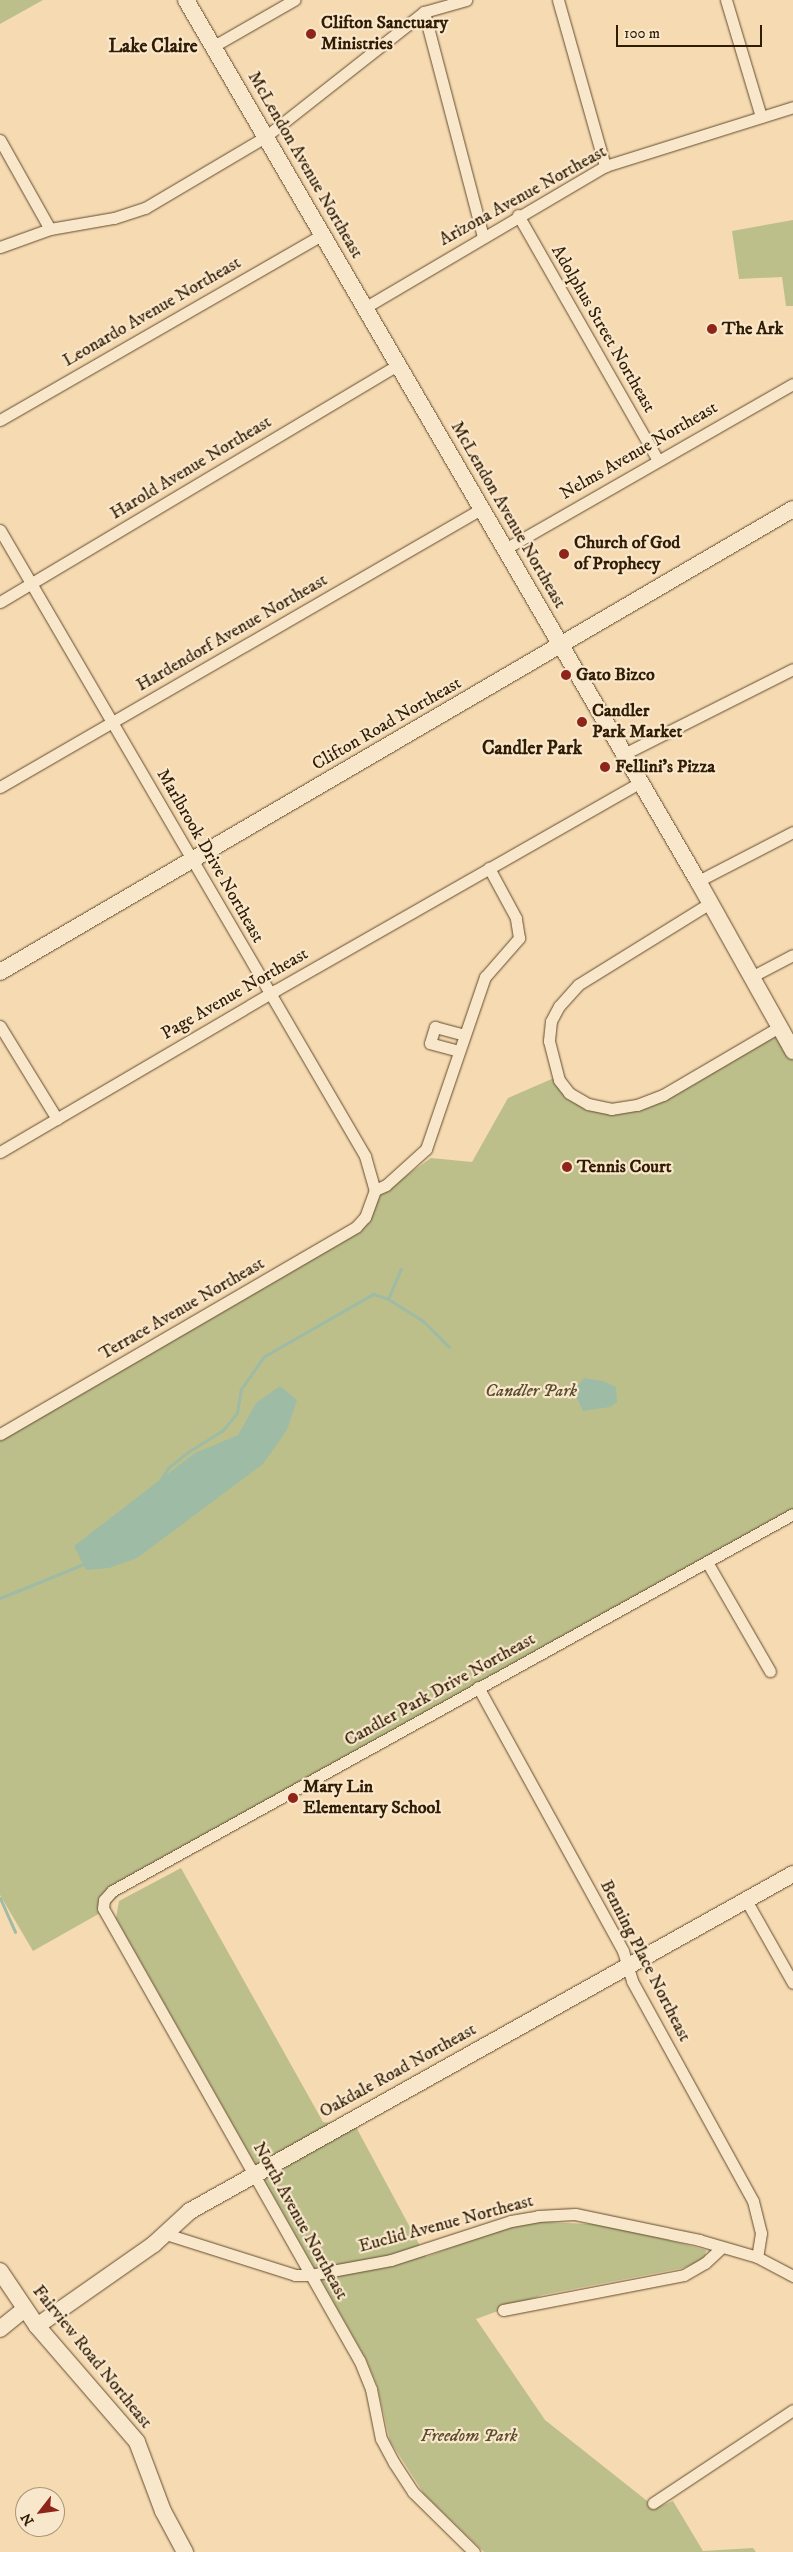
<!DOCTYPE html>
<html>
<head>
<meta charset="utf-8">
<style>
	body { margin:0 }
	#map { position:relative; width:793px; height:2552px; overflow:hidden; background:#f6dab1; font-family:"IM FELL DW Pica",serif }
	div>[style] { position:absolute }
	.green>* { inset:0; background:#bdbf8b }
	.water>* { inset:0; background:#9ebba6 }
	.stream>* { height:3px; margin:-1.5px; padding:0 1.5px; transform-origin:1.5px; border-radius:1.5px; background:#9ebba6 }
	.roads { filter:drop-shadow(0 0 1px #624c2e) drop-shadow(0 0 1px #624c2e) }
	.street>* { height:11px; margin:-5.5px; padding:0 5.5px; transform-origin:5.5px; border-radius:5.5px; background:#f9e7cc }
	.secondary>* { height:16px; margin:-8px; padding:0 8px; transform-origin:8px; border-radius:8px; background:#f9e7cc }
	.dots>* { width:14px; height:14px; translate:-50% -50%; box-sizing:border-box; border:2px solid #f9e7cc; border-radius:50% }
	span { translate:-50% -50%; white-space:nowrap; text-align:center; line-height:1.15; -webkit-text-stroke:4.5px #f9e7cc; paint-order:stroke }
	.poi-label { font-size:18px; color:#301c03; font-weight:700 }
	.left { translate:0 -50%; text-align:left }
	.street-label { font-size:18px; color:#301c03 }
	.park-label { font-size:18px; color:#5a4d2c; font-style:italic }
	.neighbourhood-label { font-size:19px; color:#301c03; font-weight:700 }
	.north { position:absolute; left:15px; top:2487px; width:50px; height:50px; box-sizing:border-box; background:#f9e7cc; border:1px solid #a9967c; border-radius:50%; rotate:240deg; font-size:14px; font-weight:700; line-height:20px; text-align:center; color:#301c03 }
	.north::after { content:''; display:block; margin:auto; width:18px; height:22px; background:#8f2418; clip-path:polygon(50% 0,100% 100%,50% 72%,0 100%) }
	.scale { position:absolute; left:616px; top:25px; width:146px; height:22px; box-sizing:border-box; border:2px solid #301c03; border-top:0; padding-left:6px; font-size:15px; line-height:18px; white-space:nowrap; color:#301c03; -webkit-text-stroke:4px #f9e7cc; paint-order:stroke }
</style>
</head>
<body>
<div id="map">
	<div class="green">
		<div style="clip-path:polygon(0 0,43px 0,0 24px)"></div>
		<div style="clip-path:polygon(793px 220px,793px 306px,786px 306px,782px 277px,739px 279px,732px 231px)"></div>
		<div style="clip-path:polygon(776px 1030px,793px 1056px,793px 1516px,124px 1890px,102px 1912px,33px 1951px,0 1895px,0 1436px,358px 1229px,382px 1193px,431px 1158px,472px 1162px,508px 1098px,554px 1078px,582px 1105px,645px 1106px)"></div>
		<div style="clip-path:polygon(181px 1868px,323px 2122px,356px 2127px,426px 2257px,522px 2221px,612px 2225px,706px 2250px,705px 2256px,696px 2263px,683px 2268px,542px 2295px,476px 2319px,545px 2420px,656px 2508px,673px 2501px,703px 2551px,753px 2548px,756px 2552px,484px 2552px,424px 2494px,390px 2441px,377px 2385px,366px 2359px,116px 1918px,119px 1901px)"></div>
	</div>
	<div class="water">
		<div style="clip-path:polygon(584px 1378px,603px 1381px,616px 1387px,617px 1402px,610px 1407px,583px 1411px,577px 1398px,578px 1385px)"></div>
		<div style="clip-path:polygon(280px 1386px,297px 1400px,287px 1430px,263px 1464px,137px 1558px,109px 1568px,86px 1570px,74px 1546px,195px 1453px,238px 1435px,256px 1403px)"></div>
	</div>
	<div class="stream">
		<div style="left:388px;top:1299px;width:33px;rotate:-67deg"></div>
		<div style="left:159px;top:1482px;width:17px;rotate:-57deg"></div>
		<div style="left:168px;top:1468px;width:26px;rotate:-39deg"></div>
		<div style="left:188px;top:1452px;width:40px;rotate:-32deg"></div>
		<div style="left:222px;top:1431px;width:23px;rotate:-50deg"></div>
		<div style="left:237px;top:1413px;width:24px;rotate:-81deg"></div>
		<div style="left:241px;top:1389px;width:39px;rotate:-55deg"></div>
		<div style="left:263px;top:1357px;width:127px;rotate:-29.8deg"></div>
		<div style="left:373px;top:1294px;width:16px;rotate:18deg"></div>
		<div style="left:388px;top:1299px;width:41px;rotate:32.2deg"></div>
		<div style="left:423px;top:1321px;width:37px;rotate:45deg"></div>
		<div style="left:0;top:1598px;width:93px;rotate:-22.1deg"></div>
		<div style="left:0;top:1898px;width:37px;rotate:66deg"></div>
	</div>
	<div class="roads">
		<div class="street">
			<div style="left:558px;top:0;width:173px;rotate:74.2deg"></div>
			<div style="left:726px;top:0;width:122px;rotate:73.3deg"></div>
			<div style="left:424px;top:12px;width:233px;rotate:75.3deg"></div>
			<div style="left:212px;top:47px;width:95px;rotate:-29.8deg"></div>
			<div style="left:0;top:140px;width:102px;rotate:60.7deg"></div>
			<div style="left:518px;top:215px;width:281px;rotate:60.3deg"></div>
			<div style="left:0;top:247px;width:53px;rotate:-19.8deg"></div>
			<div style="left:50px;top:229px;width:65px;rotate:-9.8deg"></div>
			<div style="left:114px;top:218px;width:33px;rotate:-18deg"></div>
			<div style="left:145px;top:208px;width:139px;rotate:-30.6deg"></div>
			<div style="left:265px;top:137px;width:202px;rotate:-38.2deg"></div>
			<div style="left:424px;top:12px;width:44px;rotate:-15.9deg"></div>
			<div style="left:366px;top:307px;width:277px;rotate:-30.5deg"></div>
			<div style="left:605px;top:166px;width:197px;rotate:-17.4deg"></div>
			<div style="left:0;top:420px;width:371px;rotate:-29.9deg"></div>
			<div style="left:0;top:530px;width:725px;rotate:59.75deg"></div>
			<div style="left:365px;top:1156px;width:35px;rotate:74deg"></div>
			<div style="left:375px;top:1190px;width:29px;rotate:110deg"></div>
			<div style="left:365px;top:1217px;width:13px;rotate:132deg"></div>
			<div style="left:356px;top:1227px;width:412px;rotate:149.8deg"></div>
			<div style="left:503px;top:550px;width:334px;rotate:-29.8deg"></div>
			<div style="left:0;top:602px;width:465px;rotate:-30.8deg"></div>
			<div style="left:624px;top:754px;width:189px;rotate:-26.7deg"></div>
			<div style="left:0;top:787px;width:556px;rotate:-30.03deg"></div>
			<div style="left:698px;top:881px;width:107px;rotate:-27.3deg"></div>
			<div style="left:710px;top:903px;width:155px;rotate:148.2deg"></div>
			<div style="left:578px;top:985px;width:28px;rotate:132deg"></div>
			<div style="left:559px;top:1006px;width:17px;rotate:118deg"></div>
			<div style="left:551px;top:1021px;width:20px;rotate:96deg"></div>
			<div style="left:549px;top:1041px;width:40px;rotate:75.6deg"></div>
			<div style="left:559px;top:1080px;width:16px;rotate:52deg"></div>
			<div style="left:569px;top:1093px;width:22px;rotate:30deg"></div>
			<div style="left:588px;top:1104px;width:24px;rotate:12deg"></div>
			<div style="left:611px;top:1109px;width:26px;rotate:-9deg"></div>
			<div style="left:637px;top:1105px;width:28px;rotate:-21deg"></div>
			<div style="left:663px;top:1095px;width:134px;rotate:-30.4deg"></div>
			<div style="left:751px;top:977px;width:47px;rotate:-27.6deg"></div>
			<div style="left:0;top:1026px;width:109px;rotate:58.5deg"></div>
			<div style="left:459px;top:1051px;width:30px;rotate:-165deg"></div>
			<div style="left:430px;top:1043px;width:17px;rotate:-73deg"></div>
			<div style="left:435px;top:1027px;width:30px;rotate:15deg"></div>
			<div style="left:0;top:1152px;width:320px;rotate:-30.4deg"></div>
			<div style="left:276px;top:990px;width:419px;rotate:-29.7deg"></div>
			<div style="left:375px;top:1190px;width:12px;rotate:-24deg"></div>
			<div style="left:386px;top:1185px;width:54px;rotate:-42deg"></div>
			<div style="left:426px;top:1149px;width:182px;rotate:-71.1deg"></div>
			<div style="left:485px;top:977px;width:52px;rotate:-48.9deg"></div>
			<div style="left:519px;top:938px;width:20px;rotate:-99deg"></div>
			<div style="left:516px;top:918px;width:57px;rotate:-118.4deg"></div>
			<div style="left:707px;top:1562px;width:126px;rotate:60deg"></div>
			<div style="left:478px;top:1687px;width:301px;rotate:61.2deg"></div>
			<div style="left:623px;top:1951px;width:31px;rotate:73deg"></div>
			<div style="left:632px;top:1981px;width:251px;rotate:61.2deg"></div>
			<div style="left:753px;top:2201px;width:33px;rotate:76deg"></div>
			<div style="left:761px;top:2233px;width:24px;rotate:99deg"></div>
			<div style="left:746px;top:1900px;width:95px;rotate:60.5deg"></div>
			<div style="left:166px;top:2234px;width:135px;rotate:17.6deg"></div>
			<div style="left:295px;top:2275px;width:15px"></div>
			<div style="left:310px;top:2275px;width:82px;rotate:-10.5deg"></div>
			<div style="left:391px;top:2260px;width:126px;rotate:-18deg"></div>
			<div style="left:511px;top:2221px;width:27px;rotate:-10deg"></div>
			<div style="left:538px;top:2216px;width:37px;rotate:-3deg"></div>
			<div style="left:575px;top:2214px;width:127px;rotate:11.8deg"></div>
			<div style="left:699px;top:2240px;width:60px;rotate:16.3deg"></div>
			<div style="left:757px;top:2257px;width:41px;rotate:27.8deg"></div>
			<div style="left:503px;top:2310px;width:184px;rotate:-10.9deg"></div>
			<div style="left:684px;top:2275px;width:24px;rotate:-30deg"></div>
			<div style="left:705px;top:2263px;width:22px;rotate:-43deg"></div>
			<div style="left:653px;top:2503px;width:168px;rotate:-33.6deg"></div>
			<div style="left:474px;top:2552px;width:86px;rotate:-135.5deg"></div>
			<div style="left:413px;top:2492px;width:35px;rotate:-123deg"></div>
			<div style="left:394px;top:2463px;width:27px;rotate:-118deg"></div>
			<div style="left:381px;top:2439px;width:51px;rotate:-101.3deg"></div>
			<div style="left:371px;top:2389px;width:31px;rotate:-112deg"></div>
			<div style="left:359px;top:2360px;width:519px;rotate:-119.53deg"></div>
			<div style="left:103px;top:1908px;width:8px;rotate:-83deg"></div>
			<div style="left:104px;top:1900px;width:12px;rotate:-48deg"></div>
			<div style="left:112px;top:1891px;width:778px;rotate:-28.97deg"></div>
		</div>
		<div class="secondary">
			<div style="left:186px;top:0;width:1019px;rotate:59.84deg"></div>
			<div style="left:698px;top:881px;width:195px;rotate:60.8deg"></div>
			<div style="left:0;top:972px;width:918px;rotate:-30.28deg"></div>
			<div style="left:0;top:2271px;width:66px;rotate:56.1deg"></div>
			<div style="left:37px;top:2326px;width:153px;rotate:49.2deg"></div>
			<div style="left:137px;top:2442px;width:74px;rotate:69.4deg"></div>
			<div style="left:163px;top:2511px;width:47px;rotate:61.8deg"></div>
			<div style="left:37px;top:2326px;width:143px;rotate:-35deg"></div>
			<div style="left:154px;top:2244px;width:49px;rotate:-42.5deg"></div>
			<div style="left:190px;top:2211px;width:691px;rotate:-29.2deg"></div>
			<div style="left:0;top:2329px;width:32px;rotate:-39deg"></div>
		</div>
	</div>
	<div class="dots">
		<div style="left:311px;top:34px;background:#8f2418"></div>
		<div style="left:712px;top:329px;background:#8f2418"></div>
		<div style="left:564px;top:554px;background:#8f2418"></div>
		<div style="left:566px;top:675px;background:#8f2418"></div>
		<div style="left:582px;top:722px;background:#8f2418"></div>
		<div style="left:605px;top:767px;background:#8f2418"></div>
		<div style="left:567px;top:1167px;background:#8f2418"></div>
		<div style="left:293px;top:1798px;background:#8f2418"></div>
	</div>
	<div class="poi-label">
		<span class="left" style="left:321px;top:34px">Clifton Sanctuary<br>Ministries</span>
		<span class="left" style="left:722px;top:329px">The Ark</span>
		<span class="left" style="left:574px;top:554px">Church of God<br>of Prophecy</span>
		<span class="left" style="left:576px;top:675px">Gato Bizco</span>
		<span class="left" style="left:592px;top:722px">Candler<br>Park Market</span>
		<span class="left" style="left:615px;top:767px">Fellini's Pizza</span>
		<span class="left" style="left:577px;top:1167px">Tennis Court</span>
		<span class="left" style="left:303px;top:1798px">Mary Lin<br>Elementary School</span>
	</div>
	<div class="street-label">
		<span style="left:305px;top:165px;rotate:60deg">McLendon Avenue Northeast</span>
		<span style="left:523px;top:196px;rotate:-29deg">Arizona Avenue Northeast</span>
		<span style="left:152px;top:312px;rotate:-30deg">Leonardo Avenue Northeast</span>
		<span style="left:603px;top:329px;rotate:60deg">Adolphus Street Northeast</span>
		<span style="left:639px;top:451px;rotate:-30deg">Nelms Avenue Northeast</span>
		<span style="left:191px;top:468px;rotate:-31deg">Harold Avenue Northeast</span>
		<span style="left:508px;top:515px;rotate:60deg">McLendon Avenue Northeast</span>
		<span style="left:232px;top:633px;rotate:-30deg">Hardendorf Avenue Northeast</span>
		<span style="left:387px;top:724px;rotate:-30deg">Clifton Road Northeast</span>
		<span style="left:210px;top:856px;rotate:60deg">Marlbrook Drive Northeast</span>
		<span style="left:235px;top:994px;rotate:-30deg">Page Avenue Northeast</span>
		<span style="left:182px;top:1309px;rotate:-30deg">Terrace Avenue Northeast</span>
		<span style="left:440px;top:1690px;rotate:-29deg">Candler Park Drive Northeast</span>
		<span style="left:645px;top:1961px;rotate:63deg">Benning Place Northeast</span>
		<span style="left:398px;top:2071px;rotate:-29deg">Oakdale Road Northeast</span>
		<span style="left:300px;top:2221px;rotate:61deg">North Avenue Northeast</span>
		<span style="left:446px;top:2224px;rotate:-15deg">Euclid Avenue Northeast</span>
		<span style="left:92px;top:2357px;rotate:51deg">Fairview Road Northeast</span>
	</div>
	<div class="park-label">
		<span style="left:531px;top:1391px">Candler Park</span>
		<span style="left:469px;top:2436px">Freedom Park</span>
	</div>
	<div class="neighbourhood-label">
		<span style="left:153px;top:47px">Lake Claire</span>
		<span style="left:532px;top:749px">Candler Park</span>
	</div>
	<div class="north">N</div>
	<div class="scale">100 m</div>
</div>
</body>
</html>
